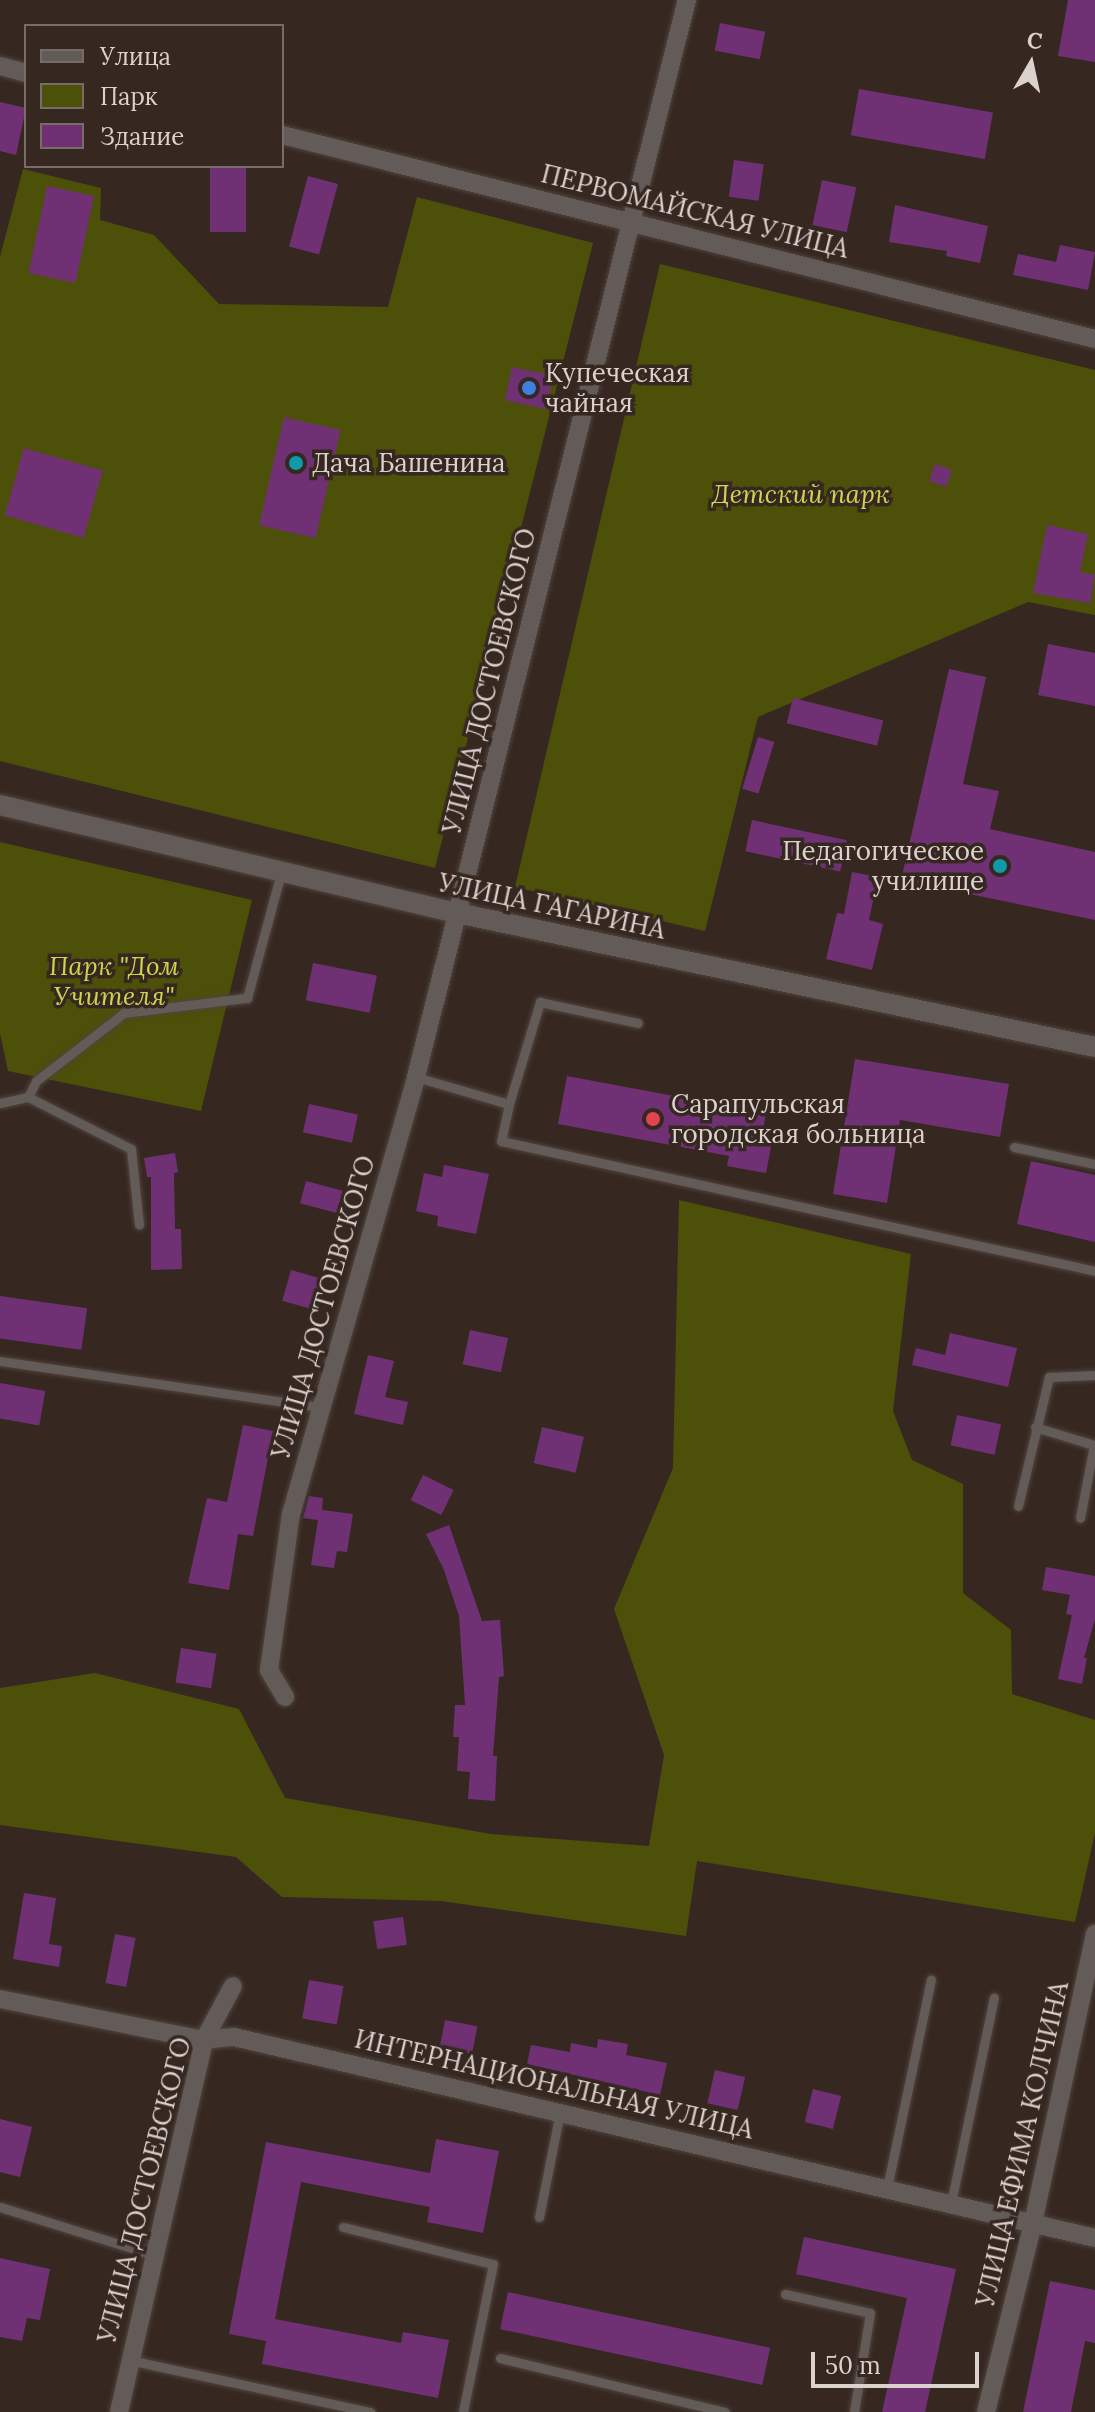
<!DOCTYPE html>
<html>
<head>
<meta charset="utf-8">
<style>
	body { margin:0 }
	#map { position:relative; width:1095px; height:2412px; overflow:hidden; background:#362821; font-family:Lora,serif }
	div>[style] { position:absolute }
	.green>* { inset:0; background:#4d5008 }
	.building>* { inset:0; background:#6f3174; transform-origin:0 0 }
	.roads { filter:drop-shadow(0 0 2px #50433d) drop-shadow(0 0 2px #50433d) }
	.service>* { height:9px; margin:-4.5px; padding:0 4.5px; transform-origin:4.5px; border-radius:4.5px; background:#625b57 }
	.minor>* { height:18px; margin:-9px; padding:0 9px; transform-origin:9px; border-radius:9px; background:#625b57 }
	.tertiary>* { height:20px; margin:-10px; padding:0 10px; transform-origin:10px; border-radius:10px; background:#625b57 }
	.dots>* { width:22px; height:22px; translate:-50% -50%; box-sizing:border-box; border:4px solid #362821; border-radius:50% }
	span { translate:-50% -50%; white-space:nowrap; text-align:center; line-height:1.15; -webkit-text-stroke:7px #362821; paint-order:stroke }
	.street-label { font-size:26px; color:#dbd1cd }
	.poi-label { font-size:26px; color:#dbd1cd }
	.left { translate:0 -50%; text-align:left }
	.right { translate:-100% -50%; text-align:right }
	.park-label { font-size:26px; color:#cdd44d; font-style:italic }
	.legend { position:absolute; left:24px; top:24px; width:260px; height:144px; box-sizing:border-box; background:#362821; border:2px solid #786c66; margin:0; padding:10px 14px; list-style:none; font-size:24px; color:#dbd1cd }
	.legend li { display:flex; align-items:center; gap:16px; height:40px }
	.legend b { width:40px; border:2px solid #786c66 }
	.north { position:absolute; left:991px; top:24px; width:80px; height:80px; -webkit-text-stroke:6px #362821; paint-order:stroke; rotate:9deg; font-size:22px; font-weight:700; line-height:32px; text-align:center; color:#dbd1cd }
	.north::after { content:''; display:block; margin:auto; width:28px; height:36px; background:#dbd1cd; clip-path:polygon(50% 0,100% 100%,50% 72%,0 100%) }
	.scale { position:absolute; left:811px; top:2352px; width:168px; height:36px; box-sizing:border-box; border:4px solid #dbd1cd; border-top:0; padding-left:10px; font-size:24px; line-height:28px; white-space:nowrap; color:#dbd1cd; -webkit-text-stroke:6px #362821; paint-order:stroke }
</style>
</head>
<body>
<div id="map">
	<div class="green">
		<div style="clip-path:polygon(23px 169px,101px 188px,100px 220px,154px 235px,219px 304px,388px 307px,417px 197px,593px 243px,435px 868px,0 761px,0 257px)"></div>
		<div style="clip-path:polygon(660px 264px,1095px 370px,1095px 615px,1028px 602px,758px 717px,705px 931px,515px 887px)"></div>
		<div style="clip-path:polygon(0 842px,252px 900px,201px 1111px,8px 1071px,0 1033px)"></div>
		<div style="clip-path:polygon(679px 1200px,911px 1254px,893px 1411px,912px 1460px,963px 1484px,963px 1593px,1011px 1630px,1012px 1694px,1095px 1720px,1095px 1833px,1075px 1922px,697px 1861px,686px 1936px,441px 1901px,282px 1897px,236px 1857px,0 1825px,0 1688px,95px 1673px,239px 1709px,285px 1798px,491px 1834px,649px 1846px,664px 1755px,614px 1609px,673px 1468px)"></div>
	</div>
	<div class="building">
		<div style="clip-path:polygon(1068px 0,1095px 0,1095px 62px,1058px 56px)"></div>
		<div style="left:720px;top:23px;width:46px;height:28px;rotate:11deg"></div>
		<div style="left:859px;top:89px;width:136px;height:47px;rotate:10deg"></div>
		<div style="clip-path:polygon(0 102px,26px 108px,16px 155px,0 151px)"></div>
		<div style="left:734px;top:160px;width:30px;height:37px;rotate:8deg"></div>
		<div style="left:210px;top:166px;width:36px;height:66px"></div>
		<div style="left:308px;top:176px;width:31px;height:73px;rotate:15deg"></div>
		<div style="left:822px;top:180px;width:35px;height:46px;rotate:12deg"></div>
		<div style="left:47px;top:186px;width:48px;height:89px;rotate:12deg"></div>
		<div style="clip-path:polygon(895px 205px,988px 226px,980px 263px,946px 256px,947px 251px,889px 242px)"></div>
		<div style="clip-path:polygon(1060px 245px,1095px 252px,1088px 290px,1013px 275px,1018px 254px,1056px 262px)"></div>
		<div style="left:512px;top:367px;width:42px;height:34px;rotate:12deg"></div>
		<div style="left:284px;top:417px;width:58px;height:111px;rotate:13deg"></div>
		<div style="left:24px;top:448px;width:82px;height:70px;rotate:16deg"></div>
		<div style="left:935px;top:464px;width:18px;height:18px;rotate:19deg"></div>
		<div style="clip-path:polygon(1047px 525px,1088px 534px,1080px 572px,1095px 575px,1090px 603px,1033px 593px)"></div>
		<div style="clip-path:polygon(1048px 644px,1095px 653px,1095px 706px,1038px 695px)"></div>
		<div style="clip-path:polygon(949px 669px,986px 677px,963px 784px,999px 791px,990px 829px,1095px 852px,1095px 920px,901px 880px)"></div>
		<div style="left:793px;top:698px;width:93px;height:26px;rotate:14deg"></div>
		<div style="left:758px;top:737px;width:17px;height:54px;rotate:17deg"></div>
		<div style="left:752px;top:820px;width:97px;height:32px;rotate:12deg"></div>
		<div style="clip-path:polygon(852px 872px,878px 877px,869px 920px,883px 924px,872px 970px,826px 959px,837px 913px,844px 914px)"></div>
		<div style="left:313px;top:963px;width:65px;height:38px;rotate:11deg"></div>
		<div style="clip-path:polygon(855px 1059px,1009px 1084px,1000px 1137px,900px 1120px,887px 1203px,833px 1194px)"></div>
		<div style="clip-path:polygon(567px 1076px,766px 1113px,761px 1141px,772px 1142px,766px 1173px,727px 1166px,729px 1156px,558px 1124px)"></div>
		<div style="left:309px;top:1104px;width:50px;height:29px;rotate:12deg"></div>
		<div style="clip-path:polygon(175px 1153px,178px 1172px,174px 1173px,175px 1229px,181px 1229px,182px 1269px,151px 1270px,151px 1177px,147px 1177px,144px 1158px)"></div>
		<div style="clip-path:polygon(1031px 1161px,1095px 1175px,1095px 1242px,1017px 1224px)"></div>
		<div style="clip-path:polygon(444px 1165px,489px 1174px,476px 1234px,437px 1226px,438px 1216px,416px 1211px,424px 1173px,442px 1177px)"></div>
		<div style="left:306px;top:1181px;width:38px;height:23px;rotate:15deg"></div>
		<div style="left:291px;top:1270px;width:32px;height:32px;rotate:16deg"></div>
		<div style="left:0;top:1296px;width:88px;height:42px;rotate:8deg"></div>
		<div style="left:470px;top:1330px;width:39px;height:35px;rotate:12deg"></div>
		<div style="clip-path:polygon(950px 1333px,1017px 1348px,1008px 1387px,912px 1365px,916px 1348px,945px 1355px)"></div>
		<div style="clip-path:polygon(368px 1355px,394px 1361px,385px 1397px,408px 1402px,403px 1425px,354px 1414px)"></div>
		<div style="left:0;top:1383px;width:46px;height:35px;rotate:10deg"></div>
		<div style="left:957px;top:1415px;width:45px;height:31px;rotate:12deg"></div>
		<div style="clip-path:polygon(243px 1425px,273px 1431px,253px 1536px,238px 1534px,229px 1590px,188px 1583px,207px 1498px,227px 1502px)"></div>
		<div style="left:542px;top:1427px;width:43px;height:37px;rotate:13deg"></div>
		<div style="left:423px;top:1475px;width:34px;height:28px;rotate:26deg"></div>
		<div style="clip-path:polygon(309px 1496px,323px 1498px,322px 1510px,353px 1514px,347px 1552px,337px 1551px,334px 1568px,311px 1565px,318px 1520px,303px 1518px)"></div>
		<div style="clip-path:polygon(449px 1525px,482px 1621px,500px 1620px,504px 1676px,499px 1677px,493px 1756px,497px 1756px,495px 1801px,468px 1799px,470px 1772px,457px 1771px,459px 1737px,453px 1737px,455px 1705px,465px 1705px,459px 1616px,444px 1570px,426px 1534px)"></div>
		<div style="clip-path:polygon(1046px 1567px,1095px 1576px,1095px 1619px,1084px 1658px,1087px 1658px,1082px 1684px,1058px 1679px,1072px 1615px,1066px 1614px,1070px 1595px,1042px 1590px)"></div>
		<div style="left:181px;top:1648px;width:36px;height:35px;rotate:9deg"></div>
		<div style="clip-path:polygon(24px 1893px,56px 1898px,49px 1944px,62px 1946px,59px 1967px,13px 1959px)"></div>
		<div style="left:403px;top:1917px;width:28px;height:30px;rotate:82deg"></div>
		<div style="left:115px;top:1934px;width:21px;height:50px;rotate:11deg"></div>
		<div style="left:309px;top:1980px;width:35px;height:39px;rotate:10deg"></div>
		<div style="left:445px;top:2020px;width:33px;height:28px;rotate:11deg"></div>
		<div style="clip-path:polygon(598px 2039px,628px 2044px,626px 2055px,667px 2063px,660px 2095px,527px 2064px,531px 2045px,570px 2052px,571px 2043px,597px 2048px)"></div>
		<div style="left:715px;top:2070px;width:31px;height:34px;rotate:13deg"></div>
		<div style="left:813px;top:2089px;width:29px;height:34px;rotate:14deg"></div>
		<div style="clip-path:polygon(0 2119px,32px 2127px,20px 2177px,0 2172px)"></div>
		<div style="clip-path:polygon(436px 2139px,499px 2151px,483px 2233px,427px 2222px,430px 2207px,301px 2182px,275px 2319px,401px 2343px,403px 2332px,449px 2340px,438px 2398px,262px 2364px,266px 2341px,229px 2334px,266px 2142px,430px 2173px)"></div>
		<div style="clip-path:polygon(804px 2237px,956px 2269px,925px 2412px,882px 2412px,907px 2298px,796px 2274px)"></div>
		<div style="clip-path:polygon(0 2258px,50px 2269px,40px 2320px,27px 2318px,22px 2341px,0 2337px)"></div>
		<div style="clip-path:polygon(1050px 2281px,1095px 2290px,1095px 2343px,1085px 2341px,1071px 2412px,1023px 2412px)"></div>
		<div style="left:508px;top:2292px;width:268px;height:38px;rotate:12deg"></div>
	</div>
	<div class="roads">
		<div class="service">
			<div style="left:416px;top:1077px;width:97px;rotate:16.2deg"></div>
			<div style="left:509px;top:1104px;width:38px;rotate:102deg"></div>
			<div style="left:501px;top:1141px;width:608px;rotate:12.34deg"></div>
			<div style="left:28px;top:1097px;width:18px;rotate:-63deg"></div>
			<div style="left:36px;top:1081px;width:111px;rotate:-37.7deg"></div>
			<div style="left:124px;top:1013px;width:124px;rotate:-7deg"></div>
			<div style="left:247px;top:998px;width:130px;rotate:-74.8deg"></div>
			<div style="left:0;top:1103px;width:29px;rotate:-12deg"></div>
			<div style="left:28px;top:1097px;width:115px;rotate:26.8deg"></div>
			<div style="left:131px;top:1149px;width:76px;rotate:84deg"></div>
			<div style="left:509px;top:1104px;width:107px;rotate:-73.1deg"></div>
			<div style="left:540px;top:1002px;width:100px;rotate:12.1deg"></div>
			<div style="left:1014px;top:1147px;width:83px;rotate:11.9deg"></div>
			<div style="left:0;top:1361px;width:324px;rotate:8.2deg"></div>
			<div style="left:1035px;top:1427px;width:62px;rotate:17deg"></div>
			<div style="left:1094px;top:1445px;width:74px;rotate:100.9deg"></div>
			<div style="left:1018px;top:1506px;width:133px;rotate:-76.5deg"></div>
			<div style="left:1049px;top:1377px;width:46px;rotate:-2.5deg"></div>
			<div style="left:887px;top:2188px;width:213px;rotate:-78.1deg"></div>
			<div style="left:951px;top:2203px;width:210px;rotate:-78.2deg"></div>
			<div style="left:0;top:2207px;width:161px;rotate:17.3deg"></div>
			<div style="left:539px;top:2217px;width:107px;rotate:-78.7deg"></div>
			<div style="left:343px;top:2227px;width:154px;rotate:13.9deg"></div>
			<div style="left:493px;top:2264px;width:151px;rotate:101.5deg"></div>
			<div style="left:785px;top:2294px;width:87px;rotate:12.6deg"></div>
			<div style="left:870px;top:2313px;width:100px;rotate:99.2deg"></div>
			<div style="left:500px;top:2358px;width:231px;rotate:13.5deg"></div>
			<div style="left:129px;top:2360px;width:247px;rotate:12.2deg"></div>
		</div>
		<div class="minor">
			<div style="left:0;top:66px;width:27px;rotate:15deg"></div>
			<div style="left:282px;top:135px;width:838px;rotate:14.09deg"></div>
			<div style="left:285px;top:1697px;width:31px;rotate:-121deg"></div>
			<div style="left:269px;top:1670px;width:158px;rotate:-82deg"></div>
			<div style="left:291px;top:1514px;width:455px;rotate:-74deg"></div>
			<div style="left:416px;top:1077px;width:1111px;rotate:-75.88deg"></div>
			<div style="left:0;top:1999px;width:208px;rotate:11.4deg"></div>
			<div style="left:204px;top:2040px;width:30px;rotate:-6deg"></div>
			<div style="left:234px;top:2037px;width:884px;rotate:13.14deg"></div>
			<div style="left:119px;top:2412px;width:382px;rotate:-77.1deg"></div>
			<div style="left:204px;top:2040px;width:61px;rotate:-61.8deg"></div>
			<div style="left:986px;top:2412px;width:195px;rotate:-76deg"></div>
			<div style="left:1033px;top:2223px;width:296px;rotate:-77.9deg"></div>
		</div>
		<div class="tertiary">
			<div style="left:0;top:805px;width:470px;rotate:13.3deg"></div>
			<div style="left:457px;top:913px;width:652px;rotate:11.86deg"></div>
		</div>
	</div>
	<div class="dots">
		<div style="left:529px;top:388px;background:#3f7fe0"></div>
		<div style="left:296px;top:463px;background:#0f9aa8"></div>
		<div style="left:1000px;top:866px;background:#0f9aa8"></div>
		<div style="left:653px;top:1119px;background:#e0444e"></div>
	</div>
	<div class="street-label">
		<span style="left:695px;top:211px;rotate:14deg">ПЕРВОМАЙСКАЯ УЛИЦА</span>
		<span style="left:489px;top:681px;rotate:-76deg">УЛИЦА ДОСТОЕВСКОГО</span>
		<span style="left:552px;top:906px;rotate:12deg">УЛИЦА ГАГАРИНА</span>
		<span style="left:323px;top:1307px;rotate:-74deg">УЛИЦА ДОСТОЕВСКОГО</span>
		<span style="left:554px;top:2084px;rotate:13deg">ИНТЕРНАЦИОНАЛЬНАЯ УЛИЦА</span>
		<span style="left:1022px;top:2144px;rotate:-77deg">УЛИЦА ЕФИМА КОЛЧИНА</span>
		<span style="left:144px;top:2190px;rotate:-76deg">УЛИЦА ДОСТОЕВСКОГО</span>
	</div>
	<div class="poi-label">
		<span class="left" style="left:545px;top:388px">Купеческая<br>чайная</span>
		<span class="left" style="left:312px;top:463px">Дача Башенина</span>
		<span class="right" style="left:984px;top:866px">Педагогическое<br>училище</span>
		<span class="left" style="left:671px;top:1119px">Сарапульская<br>городская больница</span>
	</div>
	<div class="park-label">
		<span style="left:801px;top:494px">Детский парк</span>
		<span style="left:114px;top:981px">Парк "Дом<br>Учителя"</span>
	</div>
	<ul class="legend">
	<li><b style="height:10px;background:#625b57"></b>Улица</li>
	<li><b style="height:22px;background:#4d5008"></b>Парк</li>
	<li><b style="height:22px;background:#6f3174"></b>Здание</li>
	</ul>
	<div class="north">С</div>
	<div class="scale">50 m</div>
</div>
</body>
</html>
